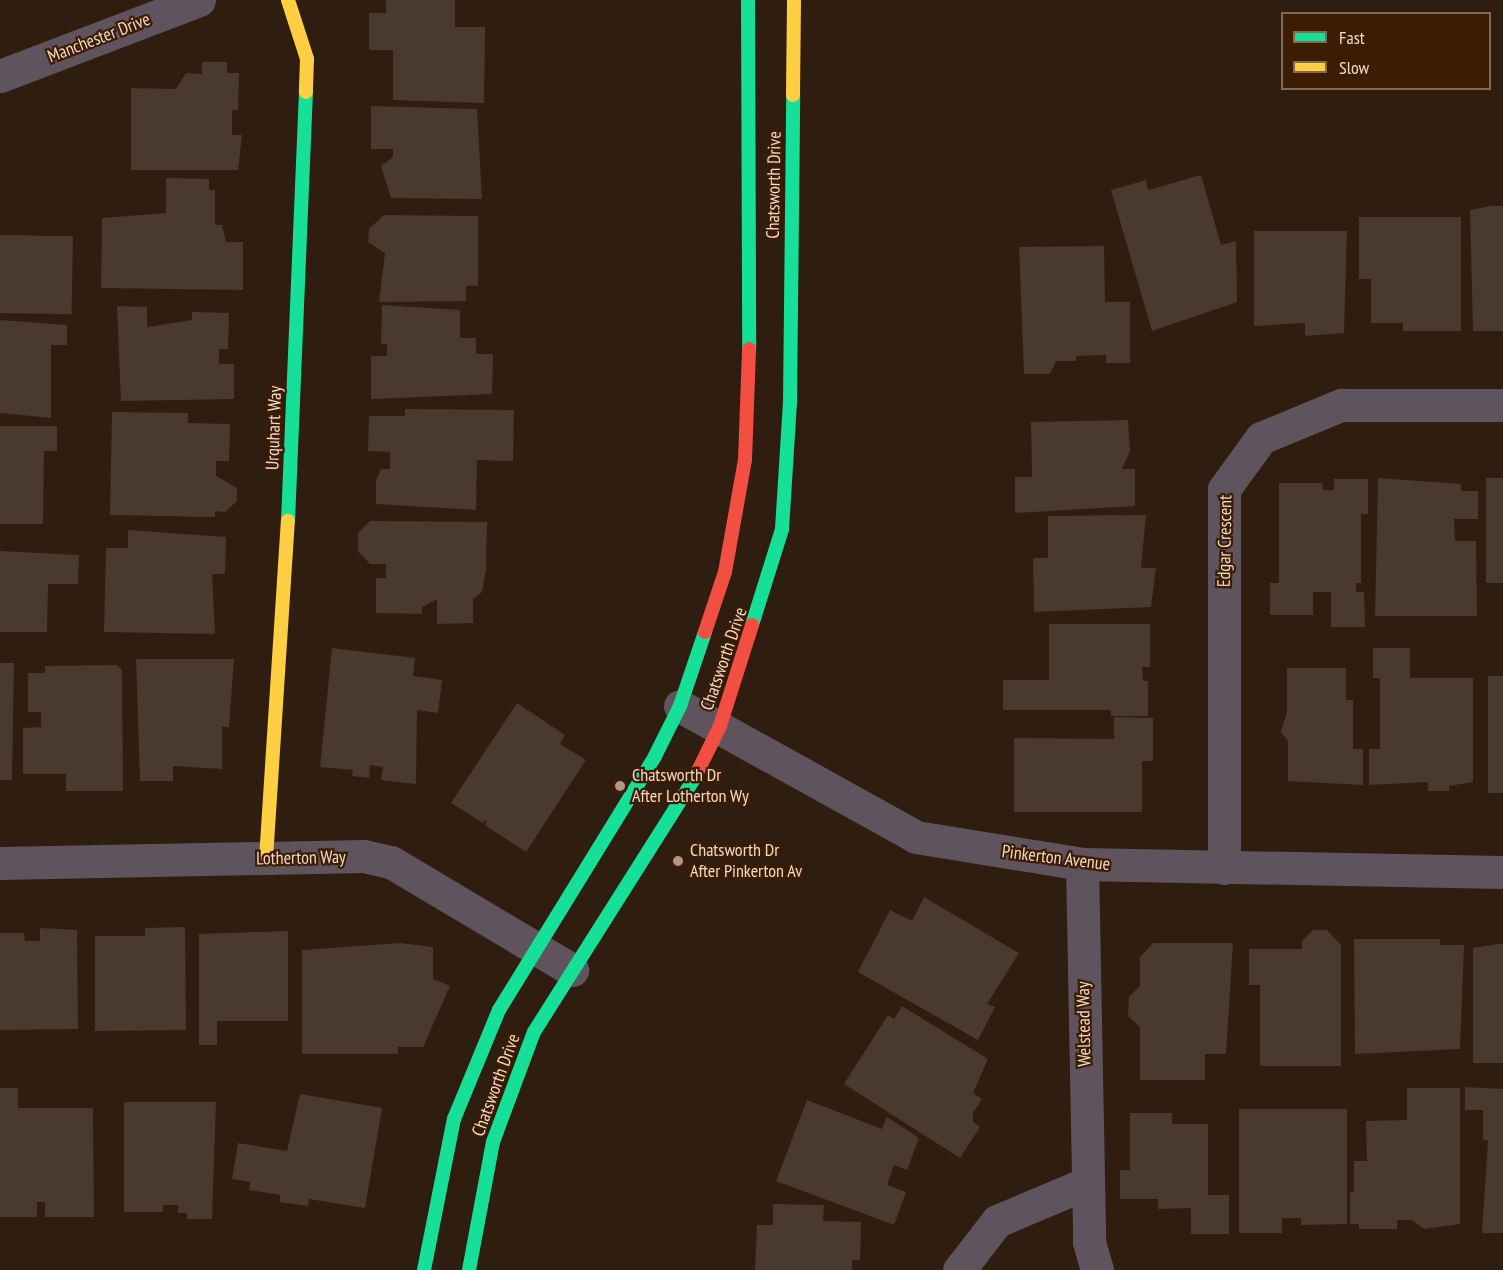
<!DOCTYPE html>
<html>
<head>
<meta charset="utf-8">
<style>
	body { margin:0 }
	#map { position:relative; width:1503px; height:1270px; overflow:hidden; background:#2f1d0f; font-family:"PT Sans Narrow",sans-serif }
	div>[style] { position:absolute }
	.building>* { inset:0; background:#49392e; transform-origin:0 0 }
	.street>* { height:33px; margin:-16.5px; padding:0 16.5px; transform-origin:16.5px; border-radius:16.5px; background:#5f545d }
	.fast>* { height:14px; margin:-7px; padding:0 7px; transform-origin:7px; border-radius:7px; background:#16e098 }
	.slow>* { height:14px; margin:-7px; padding:0 7px; transform-origin:7px; border-radius:7px; background:#ffcf43 }
	.jam>* { height:14px; margin:-7px; padding:0 7px; transform-origin:7px; border-radius:7px; background:#f24e42 }
	.dots>* { width:16px; height:16px; translate:-50% -50%; box-sizing:border-box; border:3px solid #3c1c02; border-radius:50% }
	span { translate:-50% -50%; white-space:nowrap; text-align:center; line-height:1.15; -webkit-text-stroke:4.5px #3c1c02; paint-order:stroke }
	.street-label { font-size:18px; color:#efd9cb }
	.poi-label { font-size:18px; color:#efd9cb }
	.left { translate:0 -50%; text-align:left }
	.legend { position:absolute; left:1281px; top:12px; width:210px; height:78px; box-sizing:border-box; background:#3c1c02; border:2px solid #846852; margin:0; padding:8px 10px; list-style:none; font-size:18px; color:#efd9cb }
	.legend li { display:flex; align-items:center; gap:12px; height:30px }
	.legend b { width:30px; border:2px solid #846852 }
</style>
</head>
<body>
<div id="map">
	<div class="building">
		<div style="clip-path:polygon(386px 0,455px 0,455px 27px,485px 27px,484px 103px,393px 100px,393px 50px,369px 50px,369px 13px,386px 13px)"></div>
		<div style="clip-path:polygon(202px 62px,227px 62px,227px 73px,239px 73px,238px 110px,232px 110px,232px 135px,242px 135px,238px 170px,131px 170px,131px 88px,176px 89px,186px 73px,202px 74px)"></div>
		<div style="clip-path:polygon(371px 106px,477px 109px,482px 199px,391px 198px,381px 166px,393px 157px,393px 149px,371px 149px)"></div>
		<div style="clip-path:polygon(1201px 175px,1221px 245px,1236px 241px,1237px 302px,1152px 331px,1111px 190px,1146px 180px,1148px 190px)"></div>
		<div style="clip-path:polygon(166px 178px,209px 179px,209px 190px,215px 190px,215px 225px,222px 225px,226px 242px,243px 242px,243px 290px,101px 288px,102px 218px,166px 213px)"></div>
		<div style="clip-path:polygon(1491px 206px,1503px 206px,1503px 331px,1473px 331px,1470px 210px)"></div>
		<div style="clip-path:polygon(384px 215px,478px 216px,478px 286px,466px 286px,466px 301px,379px 302px,385px 253px,368px 242px,369px 229px)"></div>
		<div style="clip-path:polygon(1359px 217px,1461px 217px,1461px 331px,1403px 331px,1403px 323px,1371px 323px,1371px 279px,1359px 279px)"></div>
		<div style="clip-path:polygon(1254px 231px,1347px 231px,1344px 333px,1305px 336px,1305px 323px,1254px 326px)"></div>
		<div style="left:0;top:235px;width:73px;height:78px;rotate:1deg"></div>
		<div style="clip-path:polygon(1104px 246px,1105px 302px,1130px 302px,1130px 363px,1106px 363px,1106px 355px,1076px 356px,1076px 361px,1056px 361px,1050px 374px,1024px 374px,1019px 247px)"></div>
		<div style="clip-path:polygon(382px 305px,460px 310px,460px 338px,476px 338px,476px 354px,493px 354px,492px 394px,371px 399px,371px 356px,387px 356px,387px 344px,381px 344px)"></div>
		<div style="clip-path:polygon(117px 306px,147px 307px,147px 327px,192px 320px,192px 312px,229px 313px,228px 349px,219px 349px,219px 364px,234px 364px,234px 399px,121px 401px)"></div>
		<div style="clip-path:polygon(0 320px,67px 325px,67px 345px,51px 345px,51px 418px,0 413px)"></div>
		<div style="clip-path:polygon(405px 409px,514px 410px,513px 461px,477px 460px,476px 510px,376px 504px,376px 480px,381px 469px,390px 469px,390px 452px,368px 451px,369px 416px,405px 416px)"></div>
		<div style="clip-path:polygon(112px 412px,188px 413px,188px 423px,230px 424px,229px 461px,216px 461px,216px 476px,237px 488px,237px 501px,225px 512px,215px 511px,215px 517px,110px 515px)"></div>
		<div style="clip-path:polygon(1128px 420px,1130px 451px,1122px 469px,1135px 469px,1135px 506px,1015px 513px,1015px 477px,1032px 477px,1031px 422px)"></div>
		<div style="clip-path:polygon(0 426px,57px 426px,57px 451px,44px 451px,43px 524px,0 524px)"></div>
		<div style="clip-path:polygon(1378px 478px,1461px 484px,1461px 491px,1478px 491px,1478px 519px,1454px 519px,1455px 541px,1476px 541px,1477px 616px,1375px 616px)"></div>
		<div style="left:1486px;top:478px;width:17px;height:105px"></div>
		<div style="clip-path:polygon(1334px 479px,1368px 479px,1368px 514px,1361px 514px,1361px 583px,1356px 583px,1356px 592px,1364px 592px,1365px 627px,1331px 627px,1331px 592px,1313px 592px,1313px 615px,1270px 615px,1270px 583px,1279px 583px,1279px 483px,1322px 483px,1323px 490px,1334px 490px)"></div>
		<div style="clip-path:polygon(1146px 515px,1141px 568px,1156px 568px,1151px 607px,1034px 612px,1033px 558px,1048px 558px,1048px 516px)"></div>
		<div style="clip-path:polygon(370px 521px,487px 522px,486px 569px,482px 592px,473px 599px,473px 623px,437px 624px,437px 599px,422px 607px,422px 614px,376px 613px,376px 578px,386px 578px,386px 564px,370px 564px,358px 551px,358px 533px)"></div>
		<div style="clip-path:polygon(128px 530px,226px 537px,225px 574px,212px 574px,215px 634px,104px 632px,106px 548px,128px 548px)"></div>
		<div style="clip-path:polygon(0 551px,79px 555px,78px 584px,48px 584px,47px 632px,0 632px)"></div>
		<div style="clip-path:polygon(1049px 624px,1150px 624px,1150px 667px,1142px 667px,1143px 681px,1148px 681px,1148px 716px,1111px 716px,1111px 710px,1003px 710px,1003px 680px,1049px 680px)"></div>
		<div style="clip-path:polygon(332px 648px,415px 658px,413px 676px,442px 680px,438px 713px,417px 710px,416px 784px,381px 780px,383px 767px,370px 765px,369px 778px,352px 776px,353px 770px,320px 767px)"></div>
		<div style="clip-path:polygon(1373px 648px,1410px 648px,1410px 678px,1473px 678px,1473px 782px,1449px 786px,1449px 791px,1428px 791px,1428px 782px,1369px 785px,1369px 749px,1380px 749px,1380px 678px,1373px 678px)"></div>
		<div style="clip-path:polygon(136px 659px,234px 659px,229px 727px,222px 727px,222px 769px,173px 766px,173px 781px,140px 781px)"></div>
		<div style="clip-path:polygon(0 663px,14px 663px,12px 780px,0 780px)"></div>
		<div style="clip-path:polygon(117px 665px,122px 670px,123px 791px,66px 791px,66px 774px,23px 774px,23px 728px,41px 727px,41px 712px,28px 712px,28px 673px,45px 673px,45px 666px)"></div>
		<div style="clip-path:polygon(1287px 668px,1346px 668px,1346px 700px,1353px 700px,1353px 749px,1363px 749px,1363px 785px,1288px 781px,1288px 741px,1281px 732px,1287px 712px)"></div>
		<div style="left:1488px;top:676px;width:15px;height:117px"></div>
		<div style="clip-path:polygon(517px 703px,565px 735px,560px 744px,586px 760px,526px 852px,486px 826px,486px 819px,483px 823px,451px 803px)"></div>
		<div style="clip-path:polygon(1114px 717px,1153px 718px,1153px 761px,1142px 761px,1142px 812px,1014px 812px,1014px 738px,1114px 739px)"></div>
		<div style="clip-path:polygon(924px 897px,1019px 953px,987px 1004px,995px 1007px,978px 1040px,858px 972px,890px 910px,912px 921px)"></div>
		<div style="clip-path:polygon(185px 927px,186px 1030px,95px 1031px,95px 936px,145px 936px,145px 928px)"></div>
		<div style="clip-path:polygon(40px 928px,77px 930px,78px 1029px,0 1030px,0 933px,24px 933px,25px 941px,40px 941px)"></div>
		<div style="clip-path:polygon(1313px 930px,1327px 930px,1341px 945px,1341px 1066px,1260px 1066px,1260px 985px,1249px 985px,1249px 949px,1302px 949px,1302px 941px)"></div>
		<div style="clip-path:polygon(288px 931px,288px 1021px,217px 1021px,217px 1045px,199px 1045px,199px 934px)"></div>
		<div style="clip-path:polygon(1354px 939px,1440px 939px,1440px 945px,1464px 945px,1460px 1049px,1355px 1054px)"></div>
		<div style="clip-path:polygon(400px 943px,433px 947px,433px 979px,450px 986px,423px 1047px,398px 1047px,398px 1054px,302px 1054px,302px 950px)"></div>
		<div style="clip-path:polygon(1153px 943px,1233px 943px,1226px 1054px,1205px 1054px,1205px 1080px,1140px 1080px,1140px 1027px,1128px 1016px,1129px 997px,1140px 986px,1140px 957px)"></div>
		<div style="clip-path:polygon(1498px 944px,1503px 944px,1503px 1063px,1473px 1063px,1473px 948px)"></div>
		<div style="clip-path:polygon(902px 1006px,988px 1059px,973px 1093px,982px 1099px,973px 1113px,973px 1122px,980px 1127px,960px 1158px,844px 1084px,888px 1015px,894px 1019px)"></div>
		<div style="clip-path:polygon(1465px 1087px,1503px 1089px,1503px 1233px,1482px 1233px,1488px 1140px,1483px 1140px,1483px 1110px,1465px 1110px)"></div>
		<div style="clip-path:polygon(0 1088px,18px 1088px,18px 1108px,93px 1108px,94px 1217px,45px 1217px,45px 1202px,37px 1202px,37px 1217px,0 1217px)"></div>
		<div style="clip-path:polygon(1407px 1088px,1460px 1088px,1460px 1224px,1424px 1229px,1412px 1220px,1397px 1220px,1397px 1229px,1359px 1229px,1359px 1224px,1350px 1224px,1350px 1192px,1354px 1192px,1354px 1161px,1367px 1161px,1366px 1121px,1407px 1120px)"></div>
		<div style="clip-path:polygon(300px 1094px,382px 1108px,365px 1208px,309px 1199px,308px 1206px,280px 1202px,280px 1195px,249px 1190px,250px 1182px,232px 1179px,238px 1143px,287px 1151px)"></div>
		<div style="clip-path:polygon(807px 1100px,882px 1129px,887px 1117px,919px 1138px,907px 1170px,894px 1165px,887px 1185px,906px 1192px,894px 1225px,776px 1181px)"></div>
		<div style="clip-path:polygon(124px 1102px,216px 1102px,212px 1219px,187px 1219px,187px 1213px,178px 1213px,178px 1205px,163px 1205px,163px 1212px,124px 1212px)"></div>
		<div style="clip-path:polygon(1239px 1109px,1347px 1109px,1347px 1224px,1301px 1225px,1301px 1218px,1282px 1218px,1282px 1233px,1239px 1233px)"></div>
		<div style="clip-path:polygon(1130px 1113px,1172px 1113px,1172px 1124px,1208px 1124px,1208px 1195px,1229px 1195px,1229px 1234px,1191px 1234px,1191px 1208px,1158px 1209px,1158px 1199px,1120px 1199px,1120px 1170px,1130px 1170px)"></div>
		<div style="clip-path:polygon(773px 1204px,824px 1205px,823px 1221px,861px 1222px,860px 1260px,852px 1260px,852px 1270px,755px 1270px,757px 1225px,773px 1225px)"></div>
	</div>
	<div class="street">
		<div style="left:0;top:76px;width:213px;rotate:-20.9deg"></div>
		<div style="left:680px;top:706px;width:270px;rotate:29deg"></div>
		<div style="left:916px;top:837px;width:168px;rotate:9.2deg"></div>
		<div style="left:1082px;top:864px;width:421px;rotate:1.1deg"></div>
		<div style="left:0;top:863px;width:364px;rotate:-1.1deg"></div>
		<div style="left:364px;top:856px;width:28px;rotate:13deg"></div>
		<div style="left:391px;top:862px;width:211px;rotate:30.8deg"></div>
		<div style="left:1082px;top:864px;width:378px;rotate:88.9deg"></div>
		<div style="left:1089px;top:1242px;width:29px;rotate:74deg"></div>
		<div style="left:1224px;top:868px;width:379px;rotate:-90deg"></div>
		<div style="left:1224px;top:489px;width:63px;rotate:-54deg"></div>
		<div style="left:1261px;top:438px;width:87px;rotate:-22.4deg"></div>
		<div style="left:1341px;top:405px;width:162px"></div>
		<div style="left:959px;top:1270px;width:62px;rotate:-52.2deg"></div>
		<div style="left:997px;top:1221px;width:98px;rotate:-22.9deg"></div>
	</div>
	<div class="fast">
		<div style="left:748px;top:0;width:349px;rotate:89.8deg"></div>
		<div style="left:288px;top:521px;width:429px;rotate:-87.6deg"></div>
		<div style="left:752px;top:625px;width:101px;rotate:-72.6deg"></div>
		<div style="left:782px;top:529px;width:126px;rotate:-86.4deg"></div>
		<div style="left:790px;top:403px;width:308px;rotate:-89.4deg"></div>
		<div style="left:424px;top:1270px;width:154px;rotate:-78.8deg"></div>
		<div style="left:454px;top:1119px;width:118px;rotate:-67.6deg"></div>
		<div style="left:499px;top:1010px;width:298px;rotate:-58.4deg"></div>
		<div style="left:655px;top:756px;width:56px;rotate:-63.4deg"></div>
		<div style="left:680px;top:706px;width:78px;rotate:-71.3deg"></div>
		<div style="left:469px;top:1270px;width:130px;rotate:-79.4deg"></div>
		<div style="left:493px;top:1142px;width:117px;rotate:-69.6deg"></div>
		<div style="left:534px;top:1032px;width:302px;rotate:-57.7deg"></div>
	</div>
	<div class="slow">
		<div style="left:288px;top:0;width:62px;rotate:72.1deg"></div>
		<div style="left:307px;top:59px;width:33px;rotate:92deg"></div>
		<div style="left:793px;top:95px;width:95px;rotate:-89.4deg"></div>
		<div style="left:266px;top:859px;width:339px;rotate:-86.3deg"></div>
	</div>
	<div class="jam">
		<div style="left:705px;top:632px;width:63px;rotate:-71.6deg"></div>
		<div style="left:725px;top:572px;width:114px;rotate:-79.9deg"></div>
		<div style="left:745px;top:460px;width:111px;rotate:-87.9deg"></div>
		<div style="left:695px;top:777px;width:57px;rotate:-63.9deg"></div>
		<div style="left:720px;top:726px;width:106px;rotate:-72.4deg"></div>
	</div>
	<div class="dots">
		<div style="left:620px;top:786px;background:#ac9789"></div>
		<div style="left:678px;top:861px;background:#ac9789"></div>
	</div>
	<div class="street-label">
		<span style="left:99px;top:38px;rotate:-21deg">Manchester Drive</span>
		<span style="left:774px;top:185px;rotate:-89deg">Chatsworth Drive</span>
		<span style="left:274px;top:428px;rotate:-88deg">Urquhart Way</span>
		<span style="left:1225px;top:541px;rotate:-89deg">Edgar Crescent</span>
		<span style="left:724px;top:659px;rotate:-71deg">Chatsworth Drive</span>
		<span style="left:301px;top:858px;rotate:-1deg">Lotherton Way</span>
		<span style="left:1056px;top:858px;rotate:7deg">Pinkerton Avenue</span>
		<span style="left:1084px;top:1024px;rotate:-91deg">Welstead Way</span>
		<span style="left:496px;top:1085px;rotate:-70deg">Chatsworth Drive</span>
	</div>
	<div class="poi-label">
		<span class="left" style="left:632px;top:786px">Chatsworth Dr<br>After Lotherton Wy</span>
		<span class="left" style="left:690px;top:861px">Chatsworth Dr<br>After Pinkerton Av</span>
	</div>
	<ul class="legend">
	<li><b style="height:8px;background:#16e098"></b>Fast</li>
	<li><b style="height:8px;background:#ffcf43"></b>Slow</li>
	</ul>
</div>
</body>
</html>
